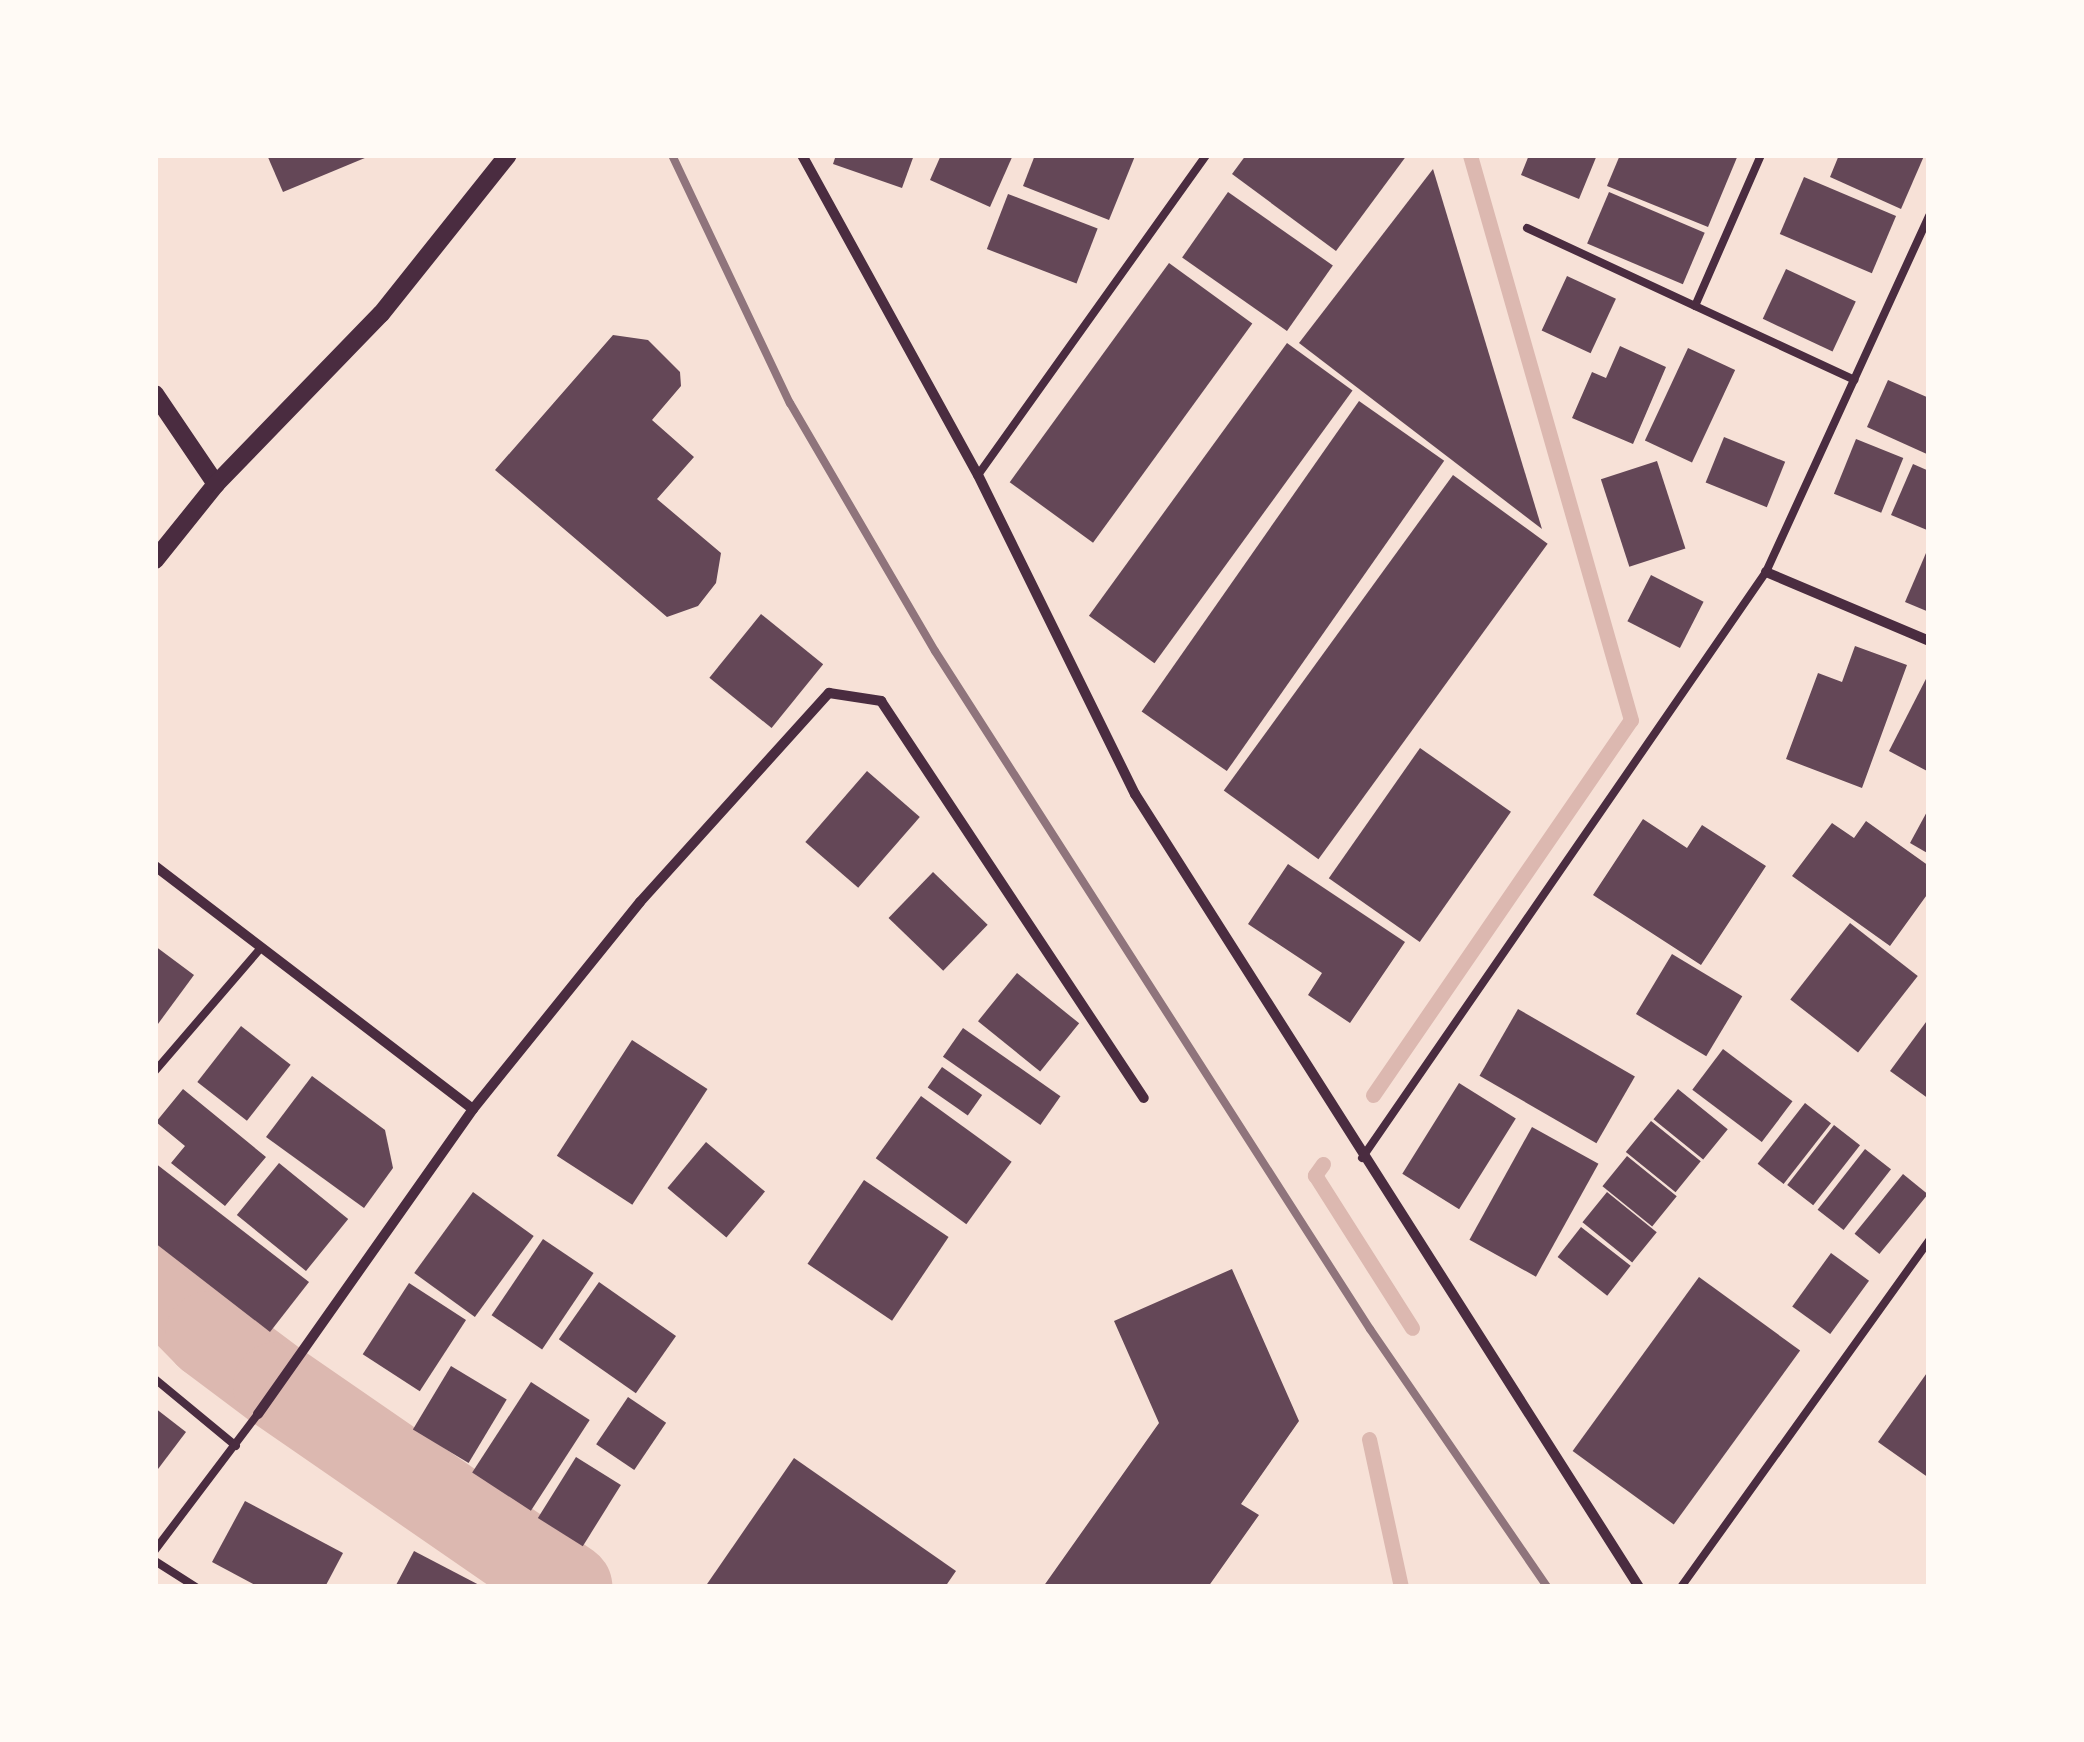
<!DOCTYPE html>
<html>
<head>
<meta charset="utf-8">
<style>
	body { margin:0 }
	#map { position:relative; width:2084px; height:1742px; overflow:hidden; background:#f7e1d7; font-family:Karla,sans-serif }
	div>[style] { position:absolute }
	.stream>* { height:15px; margin:-7.5px; padding:0 7.5px; transform-origin:7.5px; border-radius:7.5px; background:#dcb8b0 }
	.river>* { height:88px; margin:-44px; padding:0 44px; transform-origin:44px; border-radius:44px; background:#dcb8b0 }
	.building>* { inset:0; background:#644757; transform-origin:0 0 }
	.service>* { height:8px; margin:-4px; padding:0 4px; transform-origin:4px; border-radius:4px; background:#4a2c40 }
	.minor>* { height:10px; margin:-5px; padding:0 5px; transform-origin:5px; border-radius:5px; background:#4a2c40 }
	.tertiary>* { height:18px; margin:-9px; padding:0 9px; transform-origin:9px; border-radius:9px; background:#4a2c40 }
	.rail>* { height:8px; margin:-4px; padding:0 4px; transform-origin:4px; border-radius:4px; background:#8f747c }
	span { translate:-50% -50%; white-space:nowrap; text-align:center; line-height:1.15; -webkit-text-stroke:10px #fffaf5; paint-order:stroke }
	.frame { position:absolute; inset:0; border:158px solid #fffaf5; pointer-events:none }
</style>
</head>
<body>
<div id="map">
	<div class="stream">
		<div style="left:1373px;top:1095px;width:455px;rotate:-55.5deg"></div>
		<div style="left:1631px;top:720px;width:587px;rotate:-105.91deg"></div>
		<div style="left:1323px;top:1164px;width:14px;rotate:126deg"></div>
		<div style="left:1315px;top:1175px;width:181px;rotate:57.6deg"></div>
		<div style="left:1369px;top:1439px;width:151px;rotate:77.8deg"></div>
	</div>
	<div class="river">
		<div style="left:155px;top:1280px;width:77px;rotate:45.5deg"></div>
		<div style="left:209px;top:1335px;width:85px;rotate:36.9deg"></div>
		<div style="left:277px;top:1386px;width:354px;rotate:34.6deg"></div>
	</div>
	<div class="building">
		<div style="clip-path:polygon(267px 155px,372px 155px,283px 192px)"></div>
		<div style="clip-path:polygon(836px 155px,914px 155px,902px 188px,833px 164px)"></div>
		<div style="clip-path:polygon(941px 155px,1013px 155px,990px 207px,930px 180px)"></div>
		<div style="clip-path:polygon(1035px 155px,1132px 155px,1135px 156px,1109px 220px,1023px 186px)"></div>
		<div style="clip-path:polygon(1246px 155px,1407px 155px,1336px 251px,1232px 174px)"></div>
		<div style="clip-path:polygon(1529px 155px,1597px 155px,1579px 199px,1521px 175px)"></div>
		<div style="clip-path:polygon(1620px 155px,1738px 155px,1708px 227px,1607px 186px)"></div>
		<div style="clip-path:polygon(1839px 155px,1922px 155px,1924px 156px,1901px 209px,1830px 177px)"></div>
		<div style="clip-path:polygon(1433px 169px,1542px 529px,1299px 343px)"></div>
		<div style="left:1804px;top:177px;width:100px;height:62px;rotate:23deg"></div>
		<div style="left:1228px;top:192px;width:128px;height:80px;rotate:35deg"></div>
		<div style="left:1609px;top:192px;width:104px;height:56px;rotate:23deg"></div>
		<div style="left:1008px;top:194px;width:96px;height:59px;rotate:21deg"></div>
		<div style="left:1169px;top:263px;width:103px;height:271px;rotate:36deg"></div>
		<div style="left:1786px;top:269px;width:77px;height:55px;rotate:25deg"></div>
		<div style="left:1567px;top:276px;width:54px;height:60px;rotate:25deg"></div>
		<div style="clip-path:polygon(613px 335px,648px 340px,680px 372px,681px 386px,652px 420px,694px 457px,657px 499px,721px 553px,716px 583px,698px 606px,667px 617px,495px 470px)"></div>
		<div style="left:1287px;top:343px;width:81px;height:337px;rotate:36deg"></div>
		<div style="clip-path:polygon(1620px 346px,1666px 367px,1633px 444px,1572px 418px,1592px 372px,1606px 378px)"></div>
		<div style="left:1688px;top:348px;width:52px;height:102px;rotate:25deg"></div>
		<div style="clip-path:polygon(1888px 380px,1929px 398px,1929px 455px,1867px 427px)"></div>
		<div style="left:1359px;top:401px;width:104px;height:379px;rotate:35deg"></div>
		<div style="left:1724px;top:437px;width:66px;height:49px;rotate:22deg"></div>
		<div style="left:1856px;top:439px;width:51px;height:59px;rotate:22deg"></div>
		<div style="left:1657px;top:461px;width:92px;height:59px;rotate:72deg"></div>
		<div style="clip-path:polygon(1913px 464px,1929px 471px,1927px 530px,1891px 515px)"></div>
		<div style="left:1453px;top:475px;width:117px;height:390px;rotate:36deg"></div>
		<div style="clip-path:polygon(1929px 546px,1929px 612px,1905px 602px)"></div>
		<div style="left:1651px;top:575px;width:59px;height:52px;rotate:27deg"></div>
		<div style="left:761px;top:614px;width:80px;height:82px;rotate:39deg"></div>
		<div style="clip-path:polygon(1855px 646px,1907px 665px,1862px 788px,1786px 759px,1818px 673px,1842px 682px)"></div>
		<div style="clip-path:polygon(1929px 673px,1929px 772px,1889px 751px)"></div>
		<div style="left:1420px;top:748px;width:111px;height:159px;rotate:35deg"></div>
		<div style="left:867px;top:771px;width:70px;height:94px;rotate:41deg"></div>
		<div style="clip-path:polygon(1929px 808px,1929px 854px,1910px 843px)"></div>
		<div style="clip-path:polygon(1643px 819px,1687px 848px,1702px 825px,1766px 866px,1701px 965px,1593px 895px)"></div>
		<div style="clip-path:polygon(1866px 821px,1929px 866px,1929px 892px,1890px 946px,1792px 876px,1832px 823px,1854px 838px)"></div>
		<div style="clip-path:polygon(1288px 864px,1405px 942px,1350px 1023px,1308px 995px,1322px 973px,1248px 924px)"></div>
		<div style="left:933px;top:872px;width:76px;height:64px;rotate:44deg"></div>
		<div style="left:1850px;top:923px;width:86px;height:97px;rotate:38deg"></div>
		<div style="clip-path:polygon(155px 946px,194px 975px,155px 1028px)"></div>
		<div style="left:1672px;top:954px;width:82px;height:70px;rotate:31deg"></div>
		<div style="left:1017px;top:973px;width:80px;height:62px;rotate:39deg"></div>
		<div style="left:1518px;top:1009px;width:135px;height:77px;rotate:30deg"></div>
		<div style="clip-path:polygon(1929px 1018px,1929px 1099px,1890px 1071px)"></div>
		<div style="left:241px;top:1026px;width:63px;height:71px;rotate:38deg"></div>
		<div style="left:963px;top:1028px;width:119px;height:35px;rotate:35deg"></div>
		<div style="left:632px;top:1040px;width:90px;height:138px;rotate:33deg"></div>
		<div style="left:1723px;top:1049px;width:87px;height:51px;rotate:37deg"></div>
		<div style="left:942px;top:1067px;width:49px;height:25px;rotate:35deg"></div>
		<div style="clip-path:polygon(312px 1076px,385px 1130px,393px 1168px,364px 1208px,266px 1137px)"></div>
		<div style="left:1459px;top:1083px;width:67px;height:107px;rotate:32deg"></div>
		<div style="clip-path:polygon(183px 1089px,266px 1157px,225px 1206px,171px 1163px,185px 1146px,156px 1122px)"></div>
		<div style="left:1678px;top:1089px;width:64px;height:39px;rotate:39deg"></div>
		<div style="left:921px;top:1096px;width:112px;height:77px;rotate:36deg"></div>
		<div style="left:1805px;top:1103px;width:33px;height:77px;rotate:38deg"></div>
		<div style="left:1651px;top:1121px;width:64px;height:40px;rotate:39deg"></div>
		<div style="left:1834px;top:1125px;width:33px;height:76px;rotate:38deg"></div>
		<div style="left:1532px;top:1127px;width:76px;height:129px;rotate:29deg"></div>
		<div style="left:706px;top:1142px;width:77px;height:60px;rotate:40deg"></div>
		<div style="left:1865px;top:1149px;width:33px;height:77px;rotate:38deg"></div>
		<div style="left:1627px;top:1156px;width:64px;height:39px;rotate:39deg"></div>
		<div style="clip-path:polygon(155px 1163px,309px 1282px,270px 1332px,155px 1243px)"></div>
		<div style="left:279px;top:1163px;width:89px;height:67px;rotate:39deg"></div>
		<div style="left:1903px;top:1174px;width:32px;height:77px;rotate:39deg"></div>
		<div style="left:864px;top:1180px;width:102px;height:101px;rotate:34deg"></div>
		<div style="left:473px;top:1192px;width:75px;height:100px;rotate:36deg"></div>
		<div style="left:1607px;top:1192px;width:64px;height:39px;rotate:39deg"></div>
		<div style="left:1581px;top:1227px;width:63px;height:38px;rotate:38deg"></div>
		<div style="left:543px;top:1239px;width:61px;height:92px;rotate:34deg"></div>
		<div style="left:1831px;top:1253px;width:47px;height:66px;rotate:36deg"></div>
		<div style="clip-path:polygon(1232px 1269px,1299px 1421px,1241px 1504px,1259px 1515px,1208px 1587px,1043px 1587px,1159px 1423px,1114px 1321px)"></div>
		<div style="left:1699px;top:1277px;width:125px;height:215px;rotate:36deg"></div>
		<div style="left:599px;top:1282px;width:94px;height:70px;rotate:35deg"></div>
		<div style="left:409px;top:1283px;width:68px;height:85px;rotate:33deg"></div>
		<div style="left:451px;top:1366px;width:65px;height:74px;rotate:31deg"></div>
		<div style="clip-path:polygon(1929px 1370px,1929px 1478px,1878px 1442px)"></div>
		<div style="left:531px;top:1382px;width:70px;height:108px;rotate:33deg"></div>
		<div style="left:628px;top:1397px;width:46px;height:57px;rotate:34deg"></div>
		<div style="clip-path:polygon(155px 1408px,186px 1432px,155px 1473px)"></div>
		<div style="left:576px;top:1457px;width:53px;height:72px;rotate:32deg"></div>
		<div style="clip-path:polygon(794px 1458px,956px 1571px,945px 1587px,705px 1587px)"></div>
		<div style="clip-path:polygon(245px 1501px,343px 1553px,325px 1587px,259px 1587px,212px 1562px)"></div>
		<div style="clip-path:polygon(414px 1551px,483px 1587px,395px 1587px)"></div>
	</div>
	<div class="service">
		<div style="left:1527px;top:228px;width:361px;rotate:24.9deg"></div>
		<div style="left:1695px;top:306px;width:165px;rotate:-66.4deg"></div>
		<div style="left:978px;top:475px;width:393px;rotate:-54.5deg"></div>
		<div style="left:155px;top:1071px;width:160px;rotate:-49.3deg"></div>
		<div style="left:1362px;top:1158px;width:712px;rotate:-55.42deg"></div>
		<div style="left:1766px;top:572px;width:392px;rotate:-65.4deg"></div>
		<div style="left:155px;top:1379px;width:105px;rotate:39.6deg"></div>
		<div style="left:155px;top:1550px;width:171px;rotate:-52.9deg"></div>
		<div style="left:155px;top:1561px;width:49px;rotate:32.4deg"></div>
		<div style="left:1681px;top:1587px;width:427px;rotate:-54.4deg"></div>
	</div>
	<div class="minor">
		<div style="left:802px;top:155px;width:365px;rotate:61.2deg"></div>
		<div style="left:978px;top:475px;width:356px;rotate:63.8deg"></div>
		<div style="left:1135px;top:794px;width:940px;rotate:57.56deg"></div>
		<div style="left:1766px;top:572px;width:177px;rotate:22.9deg"></div>
		<div style="left:155px;top:866px;width:400px;rotate:37.4deg"></div>
		<div style="left:258px;top:1414px;width:373px;rotate:-54.8deg"></div>
		<div style="left:473px;top:1109px;width:266px;rotate:-51.1deg"></div>
		<div style="left:640px;top:902px;width:282px;rotate:-47.9deg"></div>
		<div style="left:829px;top:693px;width:53px;rotate:8.7deg"></div>
		<div style="left:881px;top:701px;width:476px;rotate:56.5deg"></div>
	</div>
	<div class="tertiary">
		<div style="left:155px;top:394px;width:109px;rotate:55.9deg"></div>
		<div style="left:155px;top:560px;width:97px;rotate:-51.2deg"></div>
		<div style="left:216px;top:484px;width:237px;rotate:-45.9deg"></div>
		<div style="left:381px;top:314px;width:203px;rotate:-51.4deg"></div>
	</div>
	<div class="rail">
		<div style="left:672px;top:155px;width:275px;rotate:64.6deg"></div>
		<div style="left:790px;top:403px;width:287px;rotate:59.7deg"></div>
		<div style="left:935px;top:651px;width:806px;rotate:57.32deg"></div>
		<div style="left:1370px;top:1329px;width:313px;rotate:55.5deg"></div>
	</div>
	<div class="frame"></div>
</div>
</body>
</html>
